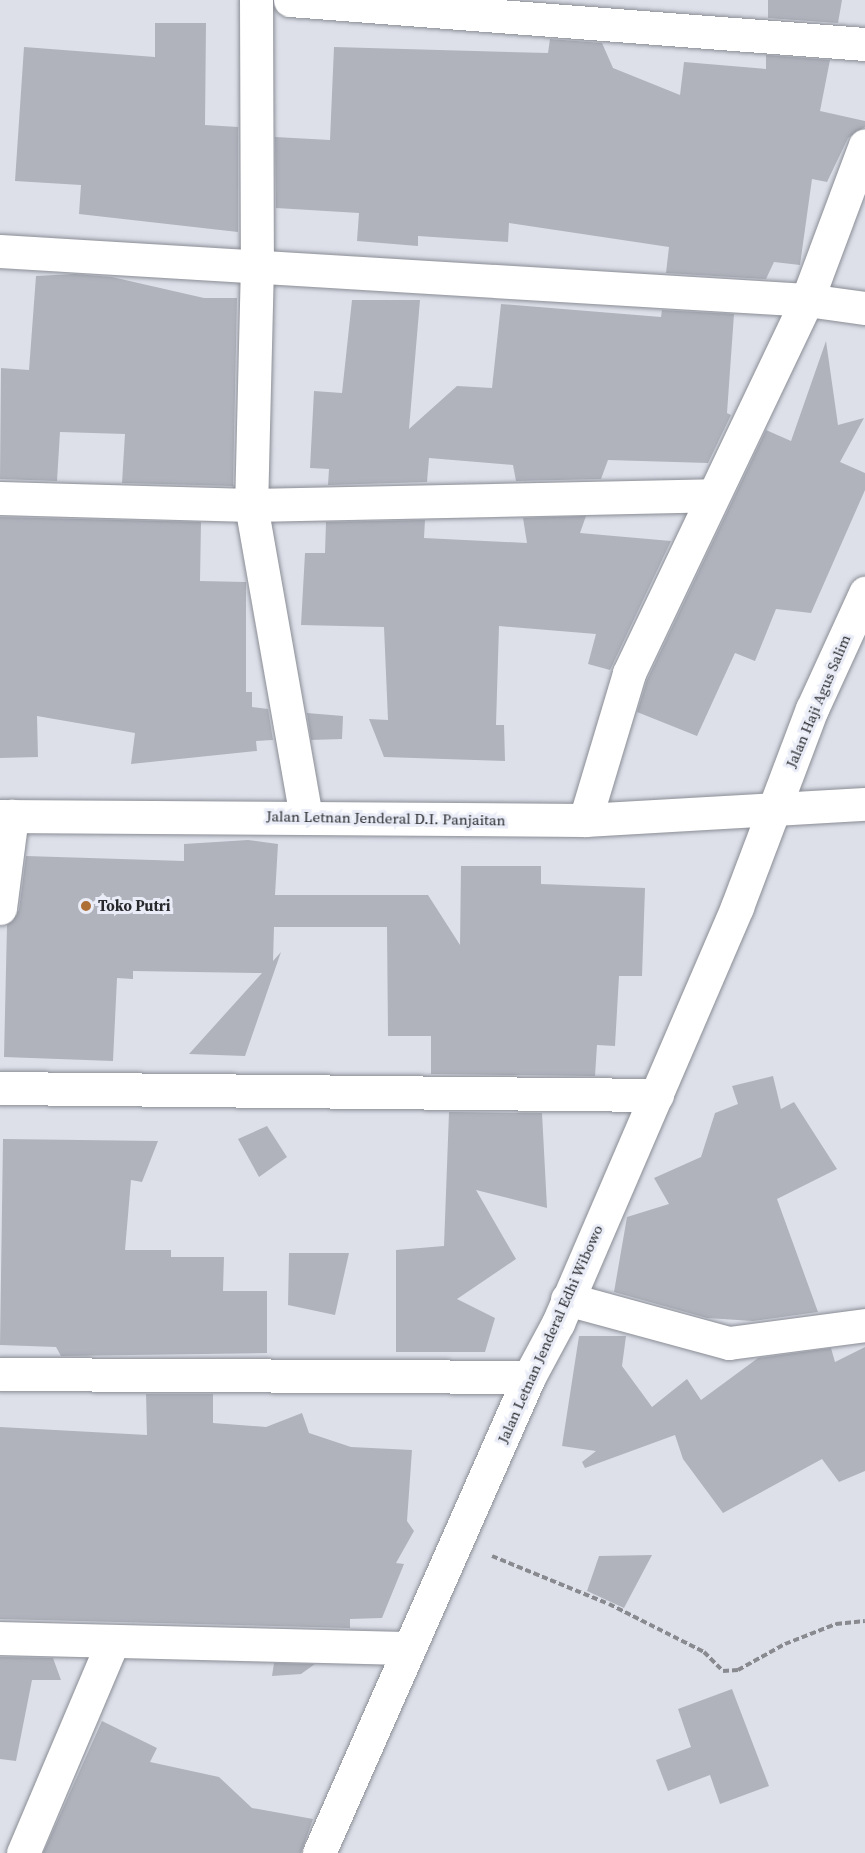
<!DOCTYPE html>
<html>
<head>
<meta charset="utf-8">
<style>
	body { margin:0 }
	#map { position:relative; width:865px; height:1853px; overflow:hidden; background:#dde0e9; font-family:"Source Serif 4",serif }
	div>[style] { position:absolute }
	.building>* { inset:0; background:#b0b3bc }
	.path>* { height:4px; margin-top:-2px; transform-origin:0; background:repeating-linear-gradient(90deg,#888a90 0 6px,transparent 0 9px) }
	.roads { filter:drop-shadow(0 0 2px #8a8d95) drop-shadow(0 0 2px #8a8d95) }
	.minor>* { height:33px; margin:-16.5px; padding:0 16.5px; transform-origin:16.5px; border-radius:16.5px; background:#fff }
	.tertiary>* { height:33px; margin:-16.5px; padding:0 16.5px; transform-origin:16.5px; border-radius:16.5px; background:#fff }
	.dots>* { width:16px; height:16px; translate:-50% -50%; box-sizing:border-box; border:3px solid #eaedf7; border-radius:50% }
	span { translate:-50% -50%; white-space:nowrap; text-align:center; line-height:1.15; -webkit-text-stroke:6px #eaedf7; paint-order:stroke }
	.street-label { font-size:15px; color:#28292d }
	.poi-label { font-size:15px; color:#28292d; font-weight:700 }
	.left { translate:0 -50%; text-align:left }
</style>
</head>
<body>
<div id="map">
	<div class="building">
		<div style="clip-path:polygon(768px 0,842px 0,838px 23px,768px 18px)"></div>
		<div style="clip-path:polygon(155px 23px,206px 23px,205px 125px,238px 127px,238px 232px,79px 214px,81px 185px,15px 181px,24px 47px,155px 57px)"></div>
		<div style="clip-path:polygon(550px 39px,602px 43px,613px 68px,680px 95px,684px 62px,766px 69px,766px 55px,830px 60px,820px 111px,865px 121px,865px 127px,848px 138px,827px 182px,812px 179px,800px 265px,774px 262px,766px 279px,666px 273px,669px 247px,509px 223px,508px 242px,418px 236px,418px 246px,357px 241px,359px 213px,276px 208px,275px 137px,330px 140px,334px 47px,548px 53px)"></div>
		<div style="clip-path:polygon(75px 274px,112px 277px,204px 298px,237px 298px,233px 486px,122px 483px,125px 434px,60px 432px,57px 481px,0 479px,1px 368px,29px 370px,36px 276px)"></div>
		<div style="clip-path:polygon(352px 300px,420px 300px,409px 429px,457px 386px,492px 388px,501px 304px,661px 317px,662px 310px,734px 314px,727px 413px,731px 415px,708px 463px,608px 460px,601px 479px,516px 481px,513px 465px,429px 458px,427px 482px,328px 485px,329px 469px,310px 468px,314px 391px,342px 393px)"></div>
		<div style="clip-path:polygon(826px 341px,838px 425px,864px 418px,840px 462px,865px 473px,865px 490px,811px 613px,776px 609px,755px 661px,735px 653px,697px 736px,637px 712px,647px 680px,766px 430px,791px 441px)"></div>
		<div style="clip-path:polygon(586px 516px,580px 533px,671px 541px,610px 670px,588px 664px,596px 634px,499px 626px,496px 725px,504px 725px,505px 761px,384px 757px,369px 719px,388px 720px,384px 627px,301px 625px,305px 553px,325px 553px,326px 522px,425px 520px,424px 538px,527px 543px,523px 518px)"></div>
		<div style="clip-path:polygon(0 517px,201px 522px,200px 581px,246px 582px,246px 692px,252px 692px,252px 707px,268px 709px,273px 740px,256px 741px,257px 751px,131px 764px,135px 733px,37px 716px,38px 757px,0 758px)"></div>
		<div style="clip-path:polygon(307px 713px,343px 716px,342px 739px,311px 740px)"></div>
		<div style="clip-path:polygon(248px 840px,278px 844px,275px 895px,428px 895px,460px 945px,461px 866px,541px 866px,541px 884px,645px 888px,642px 976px,619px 976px,615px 1046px,597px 1045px,595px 1076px,431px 1074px,431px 1036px,388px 1036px,387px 927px,274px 927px,273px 961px,281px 952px,245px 1056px,189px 1054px,262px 973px,133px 971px,133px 979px,117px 978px,113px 1061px,4px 1057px,7px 925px,19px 910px,26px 856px,184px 861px,184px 844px)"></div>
		<div style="clip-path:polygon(773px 1076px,781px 1109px,794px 1102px,837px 1169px,777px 1199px,818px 1312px,753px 1321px,707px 1318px,614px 1292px,627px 1217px,669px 1204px,654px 1178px,701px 1157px,715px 1113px,738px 1104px,732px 1086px)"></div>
		<div style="clip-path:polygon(449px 1112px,542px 1113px,547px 1208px,476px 1190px,516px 1259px,457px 1299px,495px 1318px,485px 1352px,396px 1352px,396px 1250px,444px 1246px)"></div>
		<div style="clip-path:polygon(267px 1126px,287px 1157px,259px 1177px,238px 1139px)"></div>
		<div style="clip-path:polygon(3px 1139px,158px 1141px,142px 1182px,131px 1180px,125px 1250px,171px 1250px,171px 1257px,224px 1257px,223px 1291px,267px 1291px,267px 1353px,61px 1356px,56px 1347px,0 1345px)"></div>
		<div style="clip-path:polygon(289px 1253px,349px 1253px,335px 1315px,288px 1305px)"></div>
		<div style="clip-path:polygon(579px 1336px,626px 1336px,622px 1366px,652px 1407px,687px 1379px,701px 1400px,758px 1358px,831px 1348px,835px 1362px,865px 1347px,865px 1471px,839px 1482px,822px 1459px,723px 1513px,683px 1459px,675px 1435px,585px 1468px,582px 1462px,596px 1451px,562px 1446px)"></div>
		<div style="clip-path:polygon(146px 1394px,213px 1394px,213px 1423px,266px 1427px,302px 1413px,309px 1433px,351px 1447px,412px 1450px,407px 1521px,414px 1531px,396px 1563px,404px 1564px,382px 1618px,350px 1619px,350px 1628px,0 1619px,0 1427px,147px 1435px)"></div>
		<div style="clip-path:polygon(652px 1555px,624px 1608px,587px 1591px,599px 1556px)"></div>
		<div style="clip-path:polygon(0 1657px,53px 1658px,61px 1680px,32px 1680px,16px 1761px,0 1759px)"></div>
		<div style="clip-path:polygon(274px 1663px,315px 1664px,301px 1674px,272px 1676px)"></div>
		<div style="clip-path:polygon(732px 1689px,769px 1786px,720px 1804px,710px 1775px,668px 1791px,656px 1760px,691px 1747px,678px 1709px)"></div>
		<div style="clip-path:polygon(102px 1721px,157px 1748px,150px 1762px,219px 1777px,252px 1808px,313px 1819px,301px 1853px,43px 1853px)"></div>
	</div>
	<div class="path">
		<div style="left:492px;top:1556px;width:126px;rotate:22.3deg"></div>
		<div style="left:609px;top:1604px;width:106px;rotate:26.8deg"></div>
		<div style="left:704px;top:1652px;width:27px;rotate:45deg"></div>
		<div style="left:723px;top:1671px;width:15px;rotate:-4deg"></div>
		<div style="left:738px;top:1670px;width:54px;rotate:-29deg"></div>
		<div style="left:785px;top:1644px;width:55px;rotate:-21.4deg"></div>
		<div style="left:836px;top:1624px;width:29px;rotate:-6deg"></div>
	</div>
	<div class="roads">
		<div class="minor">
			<div style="left:256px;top:0;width:264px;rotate:89.8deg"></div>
			<div style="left:257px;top:264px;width:241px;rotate:91.4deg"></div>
			<div style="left:251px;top:505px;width:317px;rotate:80deg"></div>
			<div style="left:290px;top:0;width:577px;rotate:4.38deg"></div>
			<div style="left:0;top:251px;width:808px;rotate:3.47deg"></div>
			<div style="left:807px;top:300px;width:59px;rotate:7.9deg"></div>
			<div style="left:0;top:498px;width:251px;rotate:1.6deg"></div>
			<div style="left:251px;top:505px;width:462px;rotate:-1.2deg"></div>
			<div style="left:585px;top:820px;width:153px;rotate:-73.3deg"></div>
			<div style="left:629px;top:673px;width:413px;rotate:-64.5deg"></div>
			<div style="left:807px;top:300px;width:165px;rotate:-69.5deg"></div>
			<div style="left:0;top:908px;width:93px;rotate:-82.6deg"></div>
			<div style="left:0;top:1088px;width:657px;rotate:0.61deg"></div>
			<div style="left:567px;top:1299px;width:168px;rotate:15.2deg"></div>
			<div style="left:729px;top:1343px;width:137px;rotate:-7.5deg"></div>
			<div style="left:0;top:1374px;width:529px;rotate:0.32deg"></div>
			<div style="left:0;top:1638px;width:409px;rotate:1.4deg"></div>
			<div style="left:23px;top:1853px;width:230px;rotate:-67deg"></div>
		</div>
		<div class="tertiary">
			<div style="left:0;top:816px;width:585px;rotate:0.39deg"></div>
			<div style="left:585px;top:820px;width:280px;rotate:-3.3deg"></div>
			<div style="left:319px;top:1853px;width:520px;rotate:-66.19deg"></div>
			<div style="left:529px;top:1377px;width:61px;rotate:-61.8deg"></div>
			<div style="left:558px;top:1323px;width:453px;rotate:-66.7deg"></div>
			<div style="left:737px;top:907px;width:212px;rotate:-69.3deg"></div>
			<div style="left:812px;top:709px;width:128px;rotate:-65.4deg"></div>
		</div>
	</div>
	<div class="dots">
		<div style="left:86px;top:906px;background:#ae6f36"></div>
	</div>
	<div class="street-label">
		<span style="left:818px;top:701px;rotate:-67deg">Jalan Haji Agus Salim</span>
		<span style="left:386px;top:818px;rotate:1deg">Jalan Letnan Jenderal D.I. Panjaitan</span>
		<span style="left:550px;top:1334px;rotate:-66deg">Jalan Letnan Jenderal Edhi Wibowo</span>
	</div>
	<div class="poi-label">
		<span class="left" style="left:98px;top:906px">Toko Putri</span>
	</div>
</div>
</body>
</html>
